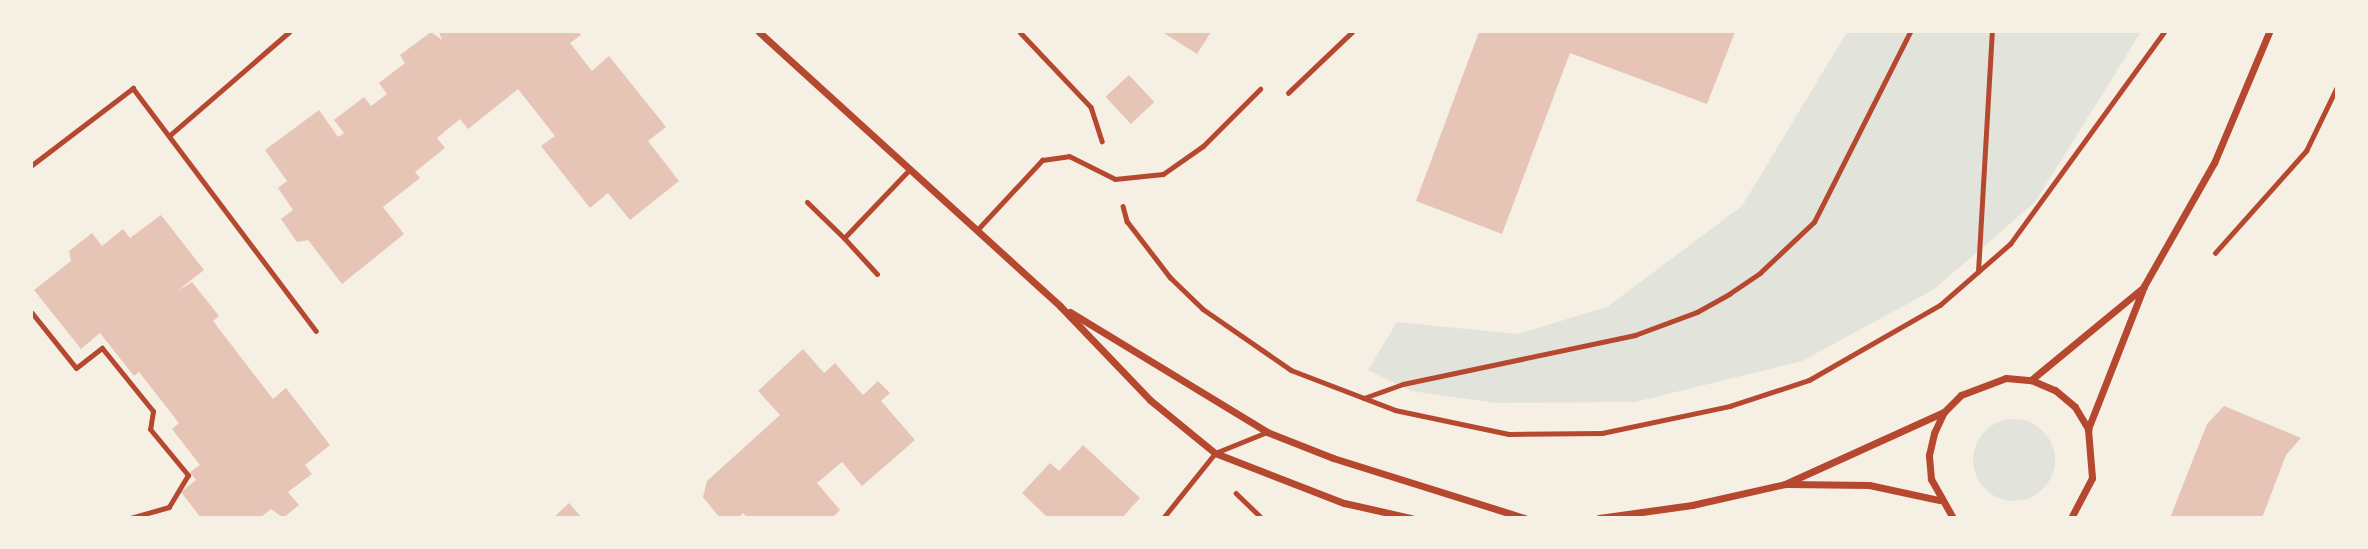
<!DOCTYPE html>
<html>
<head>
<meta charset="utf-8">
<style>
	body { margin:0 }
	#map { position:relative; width:2368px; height:549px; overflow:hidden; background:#f6efe4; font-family:Karla,sans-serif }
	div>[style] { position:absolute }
	.green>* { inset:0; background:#e2e4dc }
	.round { border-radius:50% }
	.building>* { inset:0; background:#e6c5b7; transform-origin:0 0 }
	.path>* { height:4.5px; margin:-2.25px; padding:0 2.25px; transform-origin:2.25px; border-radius:2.25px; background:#b5482f }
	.service>* { height:5px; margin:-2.5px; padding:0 2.5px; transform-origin:2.5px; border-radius:2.5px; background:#b5482f }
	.minor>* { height:7px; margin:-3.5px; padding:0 3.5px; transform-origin:3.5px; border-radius:3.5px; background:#b5482f }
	span { translate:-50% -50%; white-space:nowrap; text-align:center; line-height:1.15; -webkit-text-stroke:6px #f6efe4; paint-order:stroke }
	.frame { position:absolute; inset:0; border:33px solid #f6efe4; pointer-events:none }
</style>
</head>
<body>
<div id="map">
	<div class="green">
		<div style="clip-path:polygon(1847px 32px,2141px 32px,2035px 202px,1933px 290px,1802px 361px,1635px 402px,1496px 403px,1411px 391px,1368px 370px,1397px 322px,1517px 334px,1607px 307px,1742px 206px)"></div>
		<div class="round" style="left:1973px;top:419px;width:82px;height:82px"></div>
	</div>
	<div class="building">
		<div style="clip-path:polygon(431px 32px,442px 40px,439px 32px,578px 32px,581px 35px,570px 43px,592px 71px,609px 56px,666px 127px,648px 141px,679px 181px,630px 220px,608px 193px,590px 208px,541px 146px,555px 136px,518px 89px,468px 129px,460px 119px,437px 138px,445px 148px,415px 172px,420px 178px,383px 207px,404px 234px,342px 284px,308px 240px,297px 242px,281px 219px,293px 210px,278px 188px,287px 181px,265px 150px,319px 110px,338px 137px,344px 133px,334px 120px,364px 97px,371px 106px,387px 94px,379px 83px,405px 63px,400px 55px)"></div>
		<div style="clip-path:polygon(1162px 32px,1211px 32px,1197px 54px)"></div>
		<div style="clip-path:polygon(1479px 32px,1735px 32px,1707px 104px,1570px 53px,1502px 234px,1416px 201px)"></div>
		<div style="left:1129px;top:75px;width:37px;height:32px;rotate:47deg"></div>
		<div style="clip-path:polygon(161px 215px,204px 270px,177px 291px,192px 282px,219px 316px,213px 321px,273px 399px,286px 388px,330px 445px,305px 465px,312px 474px,288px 492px,299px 505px,283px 518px,271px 509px,260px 518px,201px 518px,181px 492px,196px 480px,190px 472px,200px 465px,172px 429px,179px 423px,139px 372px,134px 376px,100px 333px,81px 349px,34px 290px,71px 261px,69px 251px,92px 233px,102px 246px,123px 229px,130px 238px)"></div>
		<div style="clip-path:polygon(803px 349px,824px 373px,835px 363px,863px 395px,878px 381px,890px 393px,881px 401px,915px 440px,862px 486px,842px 462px,817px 483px,840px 510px,832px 518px,748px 518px,743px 513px,738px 518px,720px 518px,703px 497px,707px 481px,780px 415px,758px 391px)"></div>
		<div style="clip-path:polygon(2224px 406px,2301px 438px,2286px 455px,2262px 518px,2170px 518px,2207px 424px)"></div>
		<div style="clip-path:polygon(1083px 445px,1140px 498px,1122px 518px,1048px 518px,1022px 493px,1050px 463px,1059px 471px)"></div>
		<div style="clip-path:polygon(569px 503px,582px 518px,553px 518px)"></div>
	</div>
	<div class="path">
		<div style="left:1020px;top:32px;width:103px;rotate:46.6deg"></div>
		<div style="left:1091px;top:107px;width:36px;rotate:72deg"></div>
		<div style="left:1288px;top:93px;width:88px;rotate:-43.6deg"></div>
		<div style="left:169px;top:136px;width:159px;rotate:-40.9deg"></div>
		<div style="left:32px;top:165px;width:127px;rotate:-37.3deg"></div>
		<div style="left:133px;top:88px;width:304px;rotate:53deg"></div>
		<div style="left:1123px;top:206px;width:16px;rotate:75deg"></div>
		<div style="left:1127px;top:221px;width:71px;rotate:52.5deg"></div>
		<div style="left:1170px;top:277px;width:46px;rotate:44.1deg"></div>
		<div style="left:1203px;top:309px;width:107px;rotate:34.7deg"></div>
		<div style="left:1291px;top:370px;width:111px;rotate:21deg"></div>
		<div style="left:1395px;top:410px;width:116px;rotate:11.9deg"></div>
		<div style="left:1509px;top:434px;width:93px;rotate:-0.6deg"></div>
		<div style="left:1602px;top:433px;width:131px;rotate:-11.9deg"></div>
		<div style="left:1730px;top:406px;width:83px;rotate:-18.2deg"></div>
		<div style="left:1809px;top:380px;width:151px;rotate:-29.8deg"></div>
		<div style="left:1940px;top:305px;width:93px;rotate:-41.1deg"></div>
		<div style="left:2010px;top:244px;width:262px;rotate:-54deg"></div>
		<div style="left:2215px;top:253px;width:137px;rotate:-48.3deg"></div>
		<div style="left:2306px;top:151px;width:69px;rotate:-64.2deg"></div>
		<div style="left:1978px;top:272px;width:240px;rotate:-86.7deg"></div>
		<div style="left:1364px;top:398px;width:41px;rotate:-19.7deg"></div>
		<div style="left:1403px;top:384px;width:237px;rotate:-11.9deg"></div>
		<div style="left:1635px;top:335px;width:66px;rotate:-20.4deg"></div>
		<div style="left:1697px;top:312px;width:37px;rotate:-29deg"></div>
		<div style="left:1729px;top:294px;width:37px;rotate:-34deg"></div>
		<div style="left:1760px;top:273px;width:74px;rotate:-43.4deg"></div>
		<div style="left:1814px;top:222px;width:213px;rotate:-63.2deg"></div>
		<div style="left:1236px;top:493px;width:36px;rotate:44deg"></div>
	</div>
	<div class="service">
		<div style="left:807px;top:202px;width:52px;rotate:44.2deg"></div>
		<div style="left:977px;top:230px;width:96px;rotate:-47.1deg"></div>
		<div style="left:1042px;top:160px;width:27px;rotate:-8deg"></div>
		<div style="left:1069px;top:156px;width:51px;rotate:26.6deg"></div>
		<div style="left:1115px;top:179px;width:48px;rotate:-5.9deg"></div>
		<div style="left:1163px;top:174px;width:49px;rotate:-35deg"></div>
		<div style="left:1203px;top:146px;width:81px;rotate:-45deg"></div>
		<div style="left:877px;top:274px;width:49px;rotate:-132.5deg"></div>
		<div style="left:844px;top:238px;width:95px;rotate:-46.3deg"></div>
		<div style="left:32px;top:313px;width:70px;rotate:51.3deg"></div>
		<div style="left:76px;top:368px;width:33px;rotate:-38deg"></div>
		<div style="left:102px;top:348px;width:81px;rotate:51deg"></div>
		<div style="left:153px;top:411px;width:18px;rotate:99deg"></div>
		<div style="left:150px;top:429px;width:60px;rotate:50.4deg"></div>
		<div style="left:188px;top:475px;width:37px;rotate:121deg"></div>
		<div style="left:169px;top:507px;width:41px;rotate:164.2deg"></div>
		<div style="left:1163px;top:518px;width:83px;rotate:-51.3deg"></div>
		<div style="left:1215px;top:453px;width:56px;rotate:-22deg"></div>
	</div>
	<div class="minor">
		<div style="left:759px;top:32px;width:407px;rotate:42.3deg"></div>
		<div style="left:1060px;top:306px;width:130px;rotate:46.2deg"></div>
		<div style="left:1150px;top:400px;width:84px;rotate:39.2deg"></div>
		<div style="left:1215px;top:453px;width:138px;rotate:21.2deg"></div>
		<div style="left:1344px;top:503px;width:69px;rotate:12.6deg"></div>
		<div style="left:1070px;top:312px;width:231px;rotate:31.3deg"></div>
		<div style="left:1267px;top:432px;width:71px;rotate:21.5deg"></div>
		<div style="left:1333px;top:458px;width:201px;rotate:17.4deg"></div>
		<div style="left:2031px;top:380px;width:146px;rotate:-39.5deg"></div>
		<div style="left:2088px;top:429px;width:154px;rotate:-68.6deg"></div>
		<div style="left:2144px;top:286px;width:142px;rotate:-60.4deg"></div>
		<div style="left:2214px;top:163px;width:142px;rotate:-67.2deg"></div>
		<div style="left:1788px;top:484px;width:81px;rotate:0.7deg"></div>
		<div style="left:1869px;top:485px;width:72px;rotate:12.1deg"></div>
		<div style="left:1599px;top:518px;width:94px;rotate:-8deg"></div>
		<div style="left:1692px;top:505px;width:95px;rotate:-12.7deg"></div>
		<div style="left:1785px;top:484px;width:175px;rotate:-24.4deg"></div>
		<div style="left:1953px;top:518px;width:45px;rotate:-119.4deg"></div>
		<div style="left:1931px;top:479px;width:24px;rotate:-95deg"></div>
		<div style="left:1929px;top:455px;width:23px;rotate:-77deg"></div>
		<div style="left:1934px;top:433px;width:23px;rotate:-65deg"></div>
		<div style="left:1944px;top:412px;width:24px;rotate:-45deg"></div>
		<div style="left:1961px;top:395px;width:48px;rotate:-20.7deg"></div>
		<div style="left:2006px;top:378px;width:25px;rotate:5deg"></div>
		<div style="left:2031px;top:380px;width:26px;rotate:23deg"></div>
		<div style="left:2055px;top:390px;width:26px;rotate:40deg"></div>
		<div style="left:2075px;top:407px;width:26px;rotate:59deg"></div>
		<div style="left:2088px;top:429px;width:49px;rotate:85.3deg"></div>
		<div style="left:2092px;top:478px;width:45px;rotate:117.7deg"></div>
	</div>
	<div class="frame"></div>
</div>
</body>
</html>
